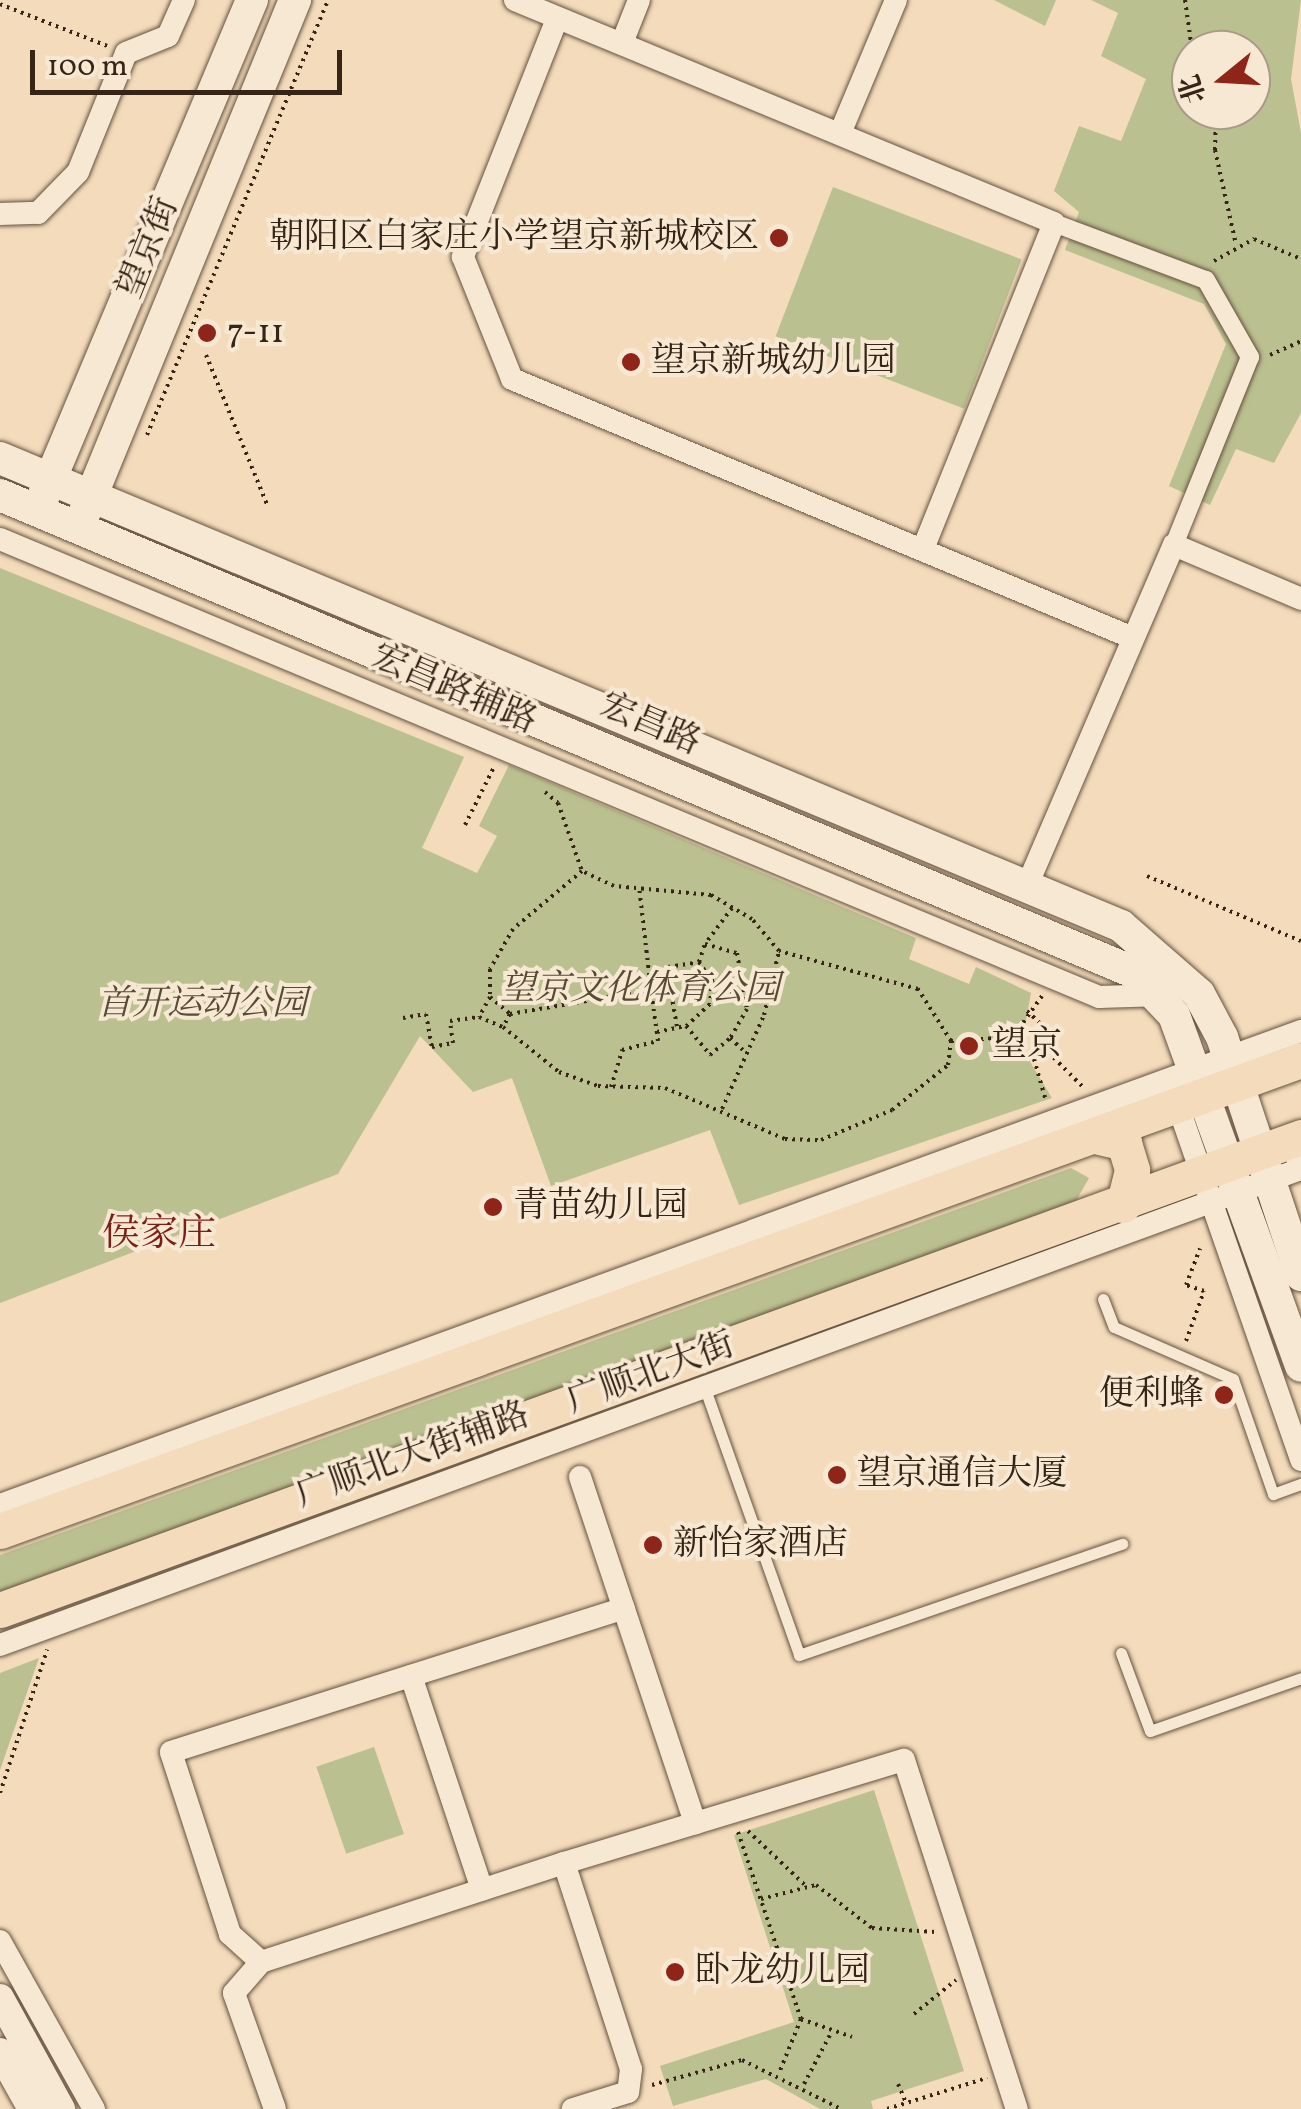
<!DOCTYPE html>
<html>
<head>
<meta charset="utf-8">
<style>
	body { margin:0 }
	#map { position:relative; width:1301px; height:2109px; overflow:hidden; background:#f3dbbb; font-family:Vollkorn,"Noto Serif SC",serif }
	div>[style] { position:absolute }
	.green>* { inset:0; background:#bbc090; transform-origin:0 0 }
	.path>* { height:4px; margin-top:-2px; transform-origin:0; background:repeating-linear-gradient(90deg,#362416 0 2.5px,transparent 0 7.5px) }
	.roads { filter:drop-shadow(0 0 2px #65523f) drop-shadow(0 0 2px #65523f) }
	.service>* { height:11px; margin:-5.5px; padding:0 5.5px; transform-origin:5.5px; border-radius:5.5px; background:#f7e8d3 }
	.pedestrian>* { height:18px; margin:-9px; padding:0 9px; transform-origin:9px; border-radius:9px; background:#f7e8d3 }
	.minor>* { height:22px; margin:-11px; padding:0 11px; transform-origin:11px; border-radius:11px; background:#f7e8d3 }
	.tertiary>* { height:28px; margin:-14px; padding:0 14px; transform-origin:14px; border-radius:14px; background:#f7e8d3 }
	.secondary>* { height:32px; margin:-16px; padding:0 16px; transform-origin:16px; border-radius:16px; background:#f7e8d3 }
	.primary>* { height:35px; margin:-17.5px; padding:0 17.5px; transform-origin:17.5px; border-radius:17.5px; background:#f3dbbb }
	.dots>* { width:28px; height:28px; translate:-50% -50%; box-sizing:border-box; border:5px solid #f7e8d3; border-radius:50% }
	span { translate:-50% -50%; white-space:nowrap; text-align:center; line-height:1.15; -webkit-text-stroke:8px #f7e8d3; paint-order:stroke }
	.poi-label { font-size:35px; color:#362416 }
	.right { translate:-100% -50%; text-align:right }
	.left { translate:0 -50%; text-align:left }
	.street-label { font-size:35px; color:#362416 }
	.park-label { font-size:35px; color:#574b34; font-style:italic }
	.neighbourhood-label { font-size:38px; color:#7a1f14 }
	.north { position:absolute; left:1171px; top:30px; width:100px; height:100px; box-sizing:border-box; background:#f7e8d3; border:2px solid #aa9a87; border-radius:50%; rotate:252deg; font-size:28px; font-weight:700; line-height:40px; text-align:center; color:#362416 }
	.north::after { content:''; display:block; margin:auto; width:35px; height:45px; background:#8f2418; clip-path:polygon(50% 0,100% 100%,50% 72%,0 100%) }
	.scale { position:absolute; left:30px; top:50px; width:312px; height:45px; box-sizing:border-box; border:5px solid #362416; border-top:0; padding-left:12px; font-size:30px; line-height:35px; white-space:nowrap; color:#362416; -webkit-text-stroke:8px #f7e8d3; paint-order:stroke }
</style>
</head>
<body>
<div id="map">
	<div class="green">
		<div style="clip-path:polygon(994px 0,1056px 0,1045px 26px)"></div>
		<div style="clip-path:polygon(evenodd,1091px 0,1301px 0,1291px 79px,1301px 133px,1301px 413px,1274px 463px,1236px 449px,1210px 505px,1169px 486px,1226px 344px,1204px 304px,1065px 250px,1079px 212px,1054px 191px,1079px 126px,1121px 141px,1146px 79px,1101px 56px,1118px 13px,1091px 0,1191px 50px,1251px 50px,1251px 110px,1191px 110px,1191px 50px)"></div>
		<div style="left:833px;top:187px;width:202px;height:160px;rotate:21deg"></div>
		<div style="clip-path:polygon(0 568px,464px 757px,422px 848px,477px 873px,497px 836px,479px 826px,509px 765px,916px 938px,909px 959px,969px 984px,976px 967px,1031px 993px,1021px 1047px,1052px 1098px,739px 1205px,710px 1130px,551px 1186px,512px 1078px,473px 1092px,420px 1036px,338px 1174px,0 1303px)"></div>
		<div style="clip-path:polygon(1071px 1168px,1089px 1178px,1076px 1201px,0 1592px,0 1555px)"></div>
		<div style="clip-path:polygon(39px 1658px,0 1770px,0 1673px)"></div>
		<div style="left:374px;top:1747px;width:92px;height:61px;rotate:71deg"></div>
		<div style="clip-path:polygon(874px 1790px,964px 2071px,871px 2101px,873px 2109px,820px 2109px,766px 2079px,673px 2106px,660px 2066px,794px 2022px,734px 1835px)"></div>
	</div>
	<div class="path">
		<div style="left:1185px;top:0;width:50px;rotate:82deg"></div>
		<div style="left:0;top:4px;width:115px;rotate:21.4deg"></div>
		<div style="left:1216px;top:110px;width:40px;rotate:91.4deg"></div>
		<div style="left:1215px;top:150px;width:97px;rotate:77.5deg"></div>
		<div style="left:1214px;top:261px;width:46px;rotate:-28.8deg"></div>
		<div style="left:1254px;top:239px;width:51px;rotate:23.1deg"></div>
		<div style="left:206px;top:355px;width:164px;rotate:67.8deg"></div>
		<div style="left:1270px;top:355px;width:34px;rotate:-24deg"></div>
		<div style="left:147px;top:435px;width:471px;rotate:-67.4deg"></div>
		<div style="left:545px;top:792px;width:17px;rotate:40deg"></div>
		<div style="left:558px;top:803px;width:72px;rotate:70.6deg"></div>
		<div style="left:465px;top:825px;width:63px;rotate:-63.4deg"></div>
		<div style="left:1147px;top:876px;width:167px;rotate:22.9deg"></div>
		<div style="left:732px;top:908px;width:45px;rotate:126.9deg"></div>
		<div style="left:705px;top:944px;width:33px;rotate:16deg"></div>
		<div style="left:737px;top:953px;width:57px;rotate:79.9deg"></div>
		<div style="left:747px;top:1009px;width:34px;rotate:120deg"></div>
		<div style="left:730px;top:1038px;width:21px;rotate:43deg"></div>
		<div style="left:699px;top:962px;width:19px;rotate:-72deg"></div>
		<div style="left:712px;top:981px;width:16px;rotate:-15deg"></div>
		<div style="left:727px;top:977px;width:15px;rotate:79deg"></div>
		<div style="left:730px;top:992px;width:13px;rotate:-13deg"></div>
		<div style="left:670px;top:987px;width:40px;rotate:80deg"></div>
		<div style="left:1042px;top:996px;width:50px;rotate:125.3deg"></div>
		<div style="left:1013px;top:1037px;width:30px;rotate:46deg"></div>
		<div style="left:1034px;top:1059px;width:44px;rotate:74.1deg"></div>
		<div style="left:490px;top:997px;width:23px;rotate:119deg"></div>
		<div style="left:479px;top:1017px;width:26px;rotate:23deg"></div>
		<div style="left:1027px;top:1011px;width:23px;rotate:43deg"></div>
		<div style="left:1044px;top:1027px;width:34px;rotate:107deg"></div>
		<div style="left:510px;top:1014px;width:143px;rotate:-9.7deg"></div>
		<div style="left:651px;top:990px;width:104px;rotate:-96.6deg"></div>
		<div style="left:403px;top:1018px;width:23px;rotate:-10deg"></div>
		<div style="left:426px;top:1014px;width:34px;rotate:80deg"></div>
		<div style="left:432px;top:1047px;width:21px;rotate:-11deg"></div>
		<div style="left:453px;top:1043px;width:22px;rotate:-98deg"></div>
		<div style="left:450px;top:1021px;width:29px;rotate:-8deg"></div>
		<div style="left:657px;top:1032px;width:30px;rotate:-12deg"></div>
		<div style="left:686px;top:1026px;width:38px;rotate:50deg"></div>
		<div style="left:710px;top:1055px;width:26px;rotate:-40deg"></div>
		<div style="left:951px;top:1041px;width:62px;rotate:-122.4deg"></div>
		<div style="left:918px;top:989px;width:144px;rotate:-164.7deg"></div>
		<div style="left:779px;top:951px;width:42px;rotate:-130.2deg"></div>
		<div style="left:752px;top:919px;width:48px;rotate:-149.7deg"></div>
		<div style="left:711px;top:895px;width:97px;rotate:-174.7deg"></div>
		<div style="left:614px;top:886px;width:35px;rotate:-155deg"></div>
		<div style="left:582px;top:871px;width:90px;rotate:140deg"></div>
		<div style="left:513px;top:929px;width:46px;rotate:119.9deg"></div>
		<div style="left:490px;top:969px;width:28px;rotate:90deg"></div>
		<div style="left:490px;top:997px;width:26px;rotate:40deg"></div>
		<div style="left:510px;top:1014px;width:15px;rotate:118deg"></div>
		<div style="left:503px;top:1027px;width:72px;rotate:38.8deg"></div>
		<div style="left:559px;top:1072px;width:41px;rotate:19.7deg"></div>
		<div style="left:598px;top:1086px;width:67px;rotate:1.7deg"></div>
		<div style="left:665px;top:1088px;width:130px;rotate:23deg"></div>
		<div style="left:785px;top:1139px;width:36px;rotate:2deg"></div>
		<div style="left:821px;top:1140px;width:77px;rotate:-22.9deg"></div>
		<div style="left:892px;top:1110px;width:72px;rotate:-38.8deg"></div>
		<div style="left:948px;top:1065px;width:24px;rotate:-83deg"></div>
		<div style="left:951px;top:1041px;width:62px;rotate:-3.7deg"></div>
		<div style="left:1043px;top:1047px;width:59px;rotate:45deg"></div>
		<div style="left:611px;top:1087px;width:39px;rotate:-73deg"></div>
		<div style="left:622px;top:1050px;width:37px;rotate:-14deg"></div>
		<div style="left:658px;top:1041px;width:51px;rotate:-97.8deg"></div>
		<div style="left:651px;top:990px;width:19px;rotate:-9deg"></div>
		<div style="left:670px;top:987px;width:20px;rotate:-96deg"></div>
		<div style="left:668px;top:967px;width:31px;rotate:-9deg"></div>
		<div style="left:699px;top:962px;width:23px;rotate:56deg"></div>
		<div style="left:712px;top:981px;width:23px;rotate:95deg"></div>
		<div style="left:710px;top:1004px;width:33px;rotate:137deg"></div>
		<div style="left:722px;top:1109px;width:103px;rotate:-65.9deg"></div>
		<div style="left:764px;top:1015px;width:66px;rotate:-76.8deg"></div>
		<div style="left:1186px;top:1341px;width:53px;rotate:-70.2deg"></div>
		<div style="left:1204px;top:1291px;width:19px;rotate:-162deg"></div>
		<div style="left:1186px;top:1285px;width:39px;rotate:-69deg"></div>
		<div style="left:0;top:1793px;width:151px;rotate:-71.8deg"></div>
		<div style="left:748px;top:1831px;width:79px;rotate:43.5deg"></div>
		<div style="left:738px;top:1832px;width:197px;rotate:71.4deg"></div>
		<div style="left:801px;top:2019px;width:58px;rotate:112.2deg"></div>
		<div style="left:761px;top:1899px;width:57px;rotate:-14.3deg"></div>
		<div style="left:816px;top:1885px;width:71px;rotate:37.5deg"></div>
		<div style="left:872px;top:1928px;width:64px;rotate:3.6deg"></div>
		<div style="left:914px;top:2014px;width:54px;rotate:-39deg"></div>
		<div style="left:801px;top:2019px;width:54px;rotate:19.4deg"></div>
		<div style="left:804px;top:2084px;width:58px;rotate:-62.1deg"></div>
		<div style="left:898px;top:2084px;width:21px;rotate:67deg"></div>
		<div style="left:652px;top:2085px;width:93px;rotate:-15.5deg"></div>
		<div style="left:742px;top:2060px;width:110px;rotate:26.3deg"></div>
		<div style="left:887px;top:2109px;width:105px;rotate:-17.2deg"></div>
	</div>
	<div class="roads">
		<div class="service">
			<div style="left:1103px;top:1299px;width:30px;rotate:69deg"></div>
			<div style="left:1114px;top:1327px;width:130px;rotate:23.6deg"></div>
			<div style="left:1233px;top:1379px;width:122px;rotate:70.8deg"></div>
			<div style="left:1273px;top:1494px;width:30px;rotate:-20deg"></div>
			<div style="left:704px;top:1386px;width:285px;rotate:70.5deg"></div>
			<div style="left:799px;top:1655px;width:342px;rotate:-19deg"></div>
			<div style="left:1121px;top:1653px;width:83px;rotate:69.6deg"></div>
			<div style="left:1150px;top:1731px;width:160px;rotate:-19.3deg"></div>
		</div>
		<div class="pedestrian">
			<div style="left:1054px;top:223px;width:162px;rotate:20.6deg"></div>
			<div style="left:1206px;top:280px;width:89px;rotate:60.3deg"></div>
			<div style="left:1250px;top:357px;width:203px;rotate:112deg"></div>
		</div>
		<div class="minor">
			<div style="left:515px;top:0;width:583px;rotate:22.48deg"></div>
			<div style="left:1054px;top:223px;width:348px;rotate:111.9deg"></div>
			<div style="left:557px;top:19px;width:256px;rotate:111.6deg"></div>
			<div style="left:463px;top:257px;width:131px;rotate:68.1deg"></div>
			<div style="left:512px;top:379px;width:673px;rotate:22.64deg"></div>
			<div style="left:622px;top:43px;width:46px;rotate:-68.4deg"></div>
			<div style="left:841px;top:131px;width:142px;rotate:-67.2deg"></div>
			<div style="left:0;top:214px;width:38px;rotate:-2deg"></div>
			<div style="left:38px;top:213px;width:57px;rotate:-45.7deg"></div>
			<div style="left:78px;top:172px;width:128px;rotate:-68deg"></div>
			<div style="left:126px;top:53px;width:45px;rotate:-22deg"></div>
			<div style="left:168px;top:36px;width:39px;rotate:-66deg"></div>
			<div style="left:0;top:539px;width:1191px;rotate:22.62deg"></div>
			<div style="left:1099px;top:997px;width:63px;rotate:-1.8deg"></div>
			<div style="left:1026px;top:888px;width:374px;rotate:-66.7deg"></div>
			<div style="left:1174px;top:545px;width:138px;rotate:23deg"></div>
			<div style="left:1178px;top:1106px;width:375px;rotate:70.8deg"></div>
			<div style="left:580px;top:1477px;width:365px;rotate:71.6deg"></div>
			<div style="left:0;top:1505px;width:1385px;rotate:-20.02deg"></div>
			<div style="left:0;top:1645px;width:1385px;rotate:-20.1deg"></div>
			<div style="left:1301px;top:1169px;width:30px;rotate:-110deg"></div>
			<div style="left:411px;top:1676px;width:225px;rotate:71.6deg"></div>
			<div style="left:564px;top:1863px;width:355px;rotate:-16.9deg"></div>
			<div style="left:904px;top:1760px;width:367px;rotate:72.1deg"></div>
			<div style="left:0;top:1941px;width:193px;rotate:60.8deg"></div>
			<div style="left:261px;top:1962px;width:42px;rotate:-137.9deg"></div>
			<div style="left:230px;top:1934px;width:191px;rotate:-108deg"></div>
			<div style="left:171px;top:1752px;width:475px;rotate:-17.6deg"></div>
			<div style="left:275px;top:2109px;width:123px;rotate:-109.5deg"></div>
			<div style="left:234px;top:1993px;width:41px;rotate:-48.9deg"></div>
			<div style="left:261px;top:1962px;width:319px;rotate:-18.1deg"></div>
			<div style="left:564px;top:1863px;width:217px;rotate:72deg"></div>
			<div style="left:631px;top:2069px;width:23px;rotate:97deg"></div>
			<div style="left:628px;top:2092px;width:58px;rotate:162.8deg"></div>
		</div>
		<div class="tertiary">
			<div style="left:0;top:1998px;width:127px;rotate:61.2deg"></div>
			<div style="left:0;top:2052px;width:65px;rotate:60.7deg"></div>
		</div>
		<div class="secondary">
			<div style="left:0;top:458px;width:1215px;rotate:22.66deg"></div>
			<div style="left:1121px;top:926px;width:103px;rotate:41.1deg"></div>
			<div style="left:1199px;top:994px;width:49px;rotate:61.9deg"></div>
			<div style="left:1222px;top:1037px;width:251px;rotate:71.6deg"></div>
			<div style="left:0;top:495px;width:1229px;rotate:22.83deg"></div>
			<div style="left:1133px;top:972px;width:59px;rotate:46.4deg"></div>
			<div style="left:1174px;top:1015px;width:373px;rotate:70.1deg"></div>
			<div style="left:43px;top:497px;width:539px;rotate:-67.19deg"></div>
			<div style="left:84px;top:514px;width:556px;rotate:-67.68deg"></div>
		</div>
		<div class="primary">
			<div style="left:1099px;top:1137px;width:26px;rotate:13deg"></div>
			<div style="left:1124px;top:1143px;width:28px;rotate:73deg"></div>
			<div style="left:1132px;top:1170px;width:36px;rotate:104deg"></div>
			<div style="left:0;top:1531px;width:1384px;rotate:-19.9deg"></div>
			<div style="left:0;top:1610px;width:1384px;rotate:-19.98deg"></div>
		</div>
	</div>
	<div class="dots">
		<div style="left:779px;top:238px;background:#8f2418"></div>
		<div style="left:207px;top:333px;background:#8f2418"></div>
		<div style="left:631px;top:362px;background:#8f2418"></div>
		<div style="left:969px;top:1046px;background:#8f2418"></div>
		<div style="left:493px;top:1207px;background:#8f2418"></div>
		<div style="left:1224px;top:1395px;background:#8f2418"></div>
		<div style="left:837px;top:1475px;background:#8f2418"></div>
		<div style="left:653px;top:1545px;background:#8f2418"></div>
		<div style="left:675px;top:1972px;background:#8f2418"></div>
	</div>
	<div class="poi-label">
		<span class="right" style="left:759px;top:238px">朝阳区白家庄小学望京新城校区</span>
		<span class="left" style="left:227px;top:333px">7-11</span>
		<span class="left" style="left:651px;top:362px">望京新城幼儿园</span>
		<span class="left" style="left:992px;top:1046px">望京</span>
		<span class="left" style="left:513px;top:1207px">青苗幼儿园</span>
		<span class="right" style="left:1204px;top:1395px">便利蜂</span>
		<span class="left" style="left:857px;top:1475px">望京通信大厦</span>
		<span class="left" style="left:673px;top:1545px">新怡家酒店</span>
		<span class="left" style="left:695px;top:1972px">卧龙幼儿园</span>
	</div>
	<div class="street-label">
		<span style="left:149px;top:248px;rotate:-68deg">望京街</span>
		<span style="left:454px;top:690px;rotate:23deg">宏昌路辅路</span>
		<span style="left:650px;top:725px;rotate:23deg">宏昌路</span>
		<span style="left:651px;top:1374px;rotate:-20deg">广顺北大街</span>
		<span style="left:413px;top:1456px;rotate:-20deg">广顺北大街辅路</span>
	</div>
	<div class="park-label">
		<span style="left:640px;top:990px">望京文化体育公园</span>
		<span style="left:202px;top:1005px">首开运动公园</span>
	</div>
	<div class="neighbourhood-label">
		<span style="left:159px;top:1236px">侯家庄</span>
	</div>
	<div class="north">北</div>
	<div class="scale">100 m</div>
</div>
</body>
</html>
